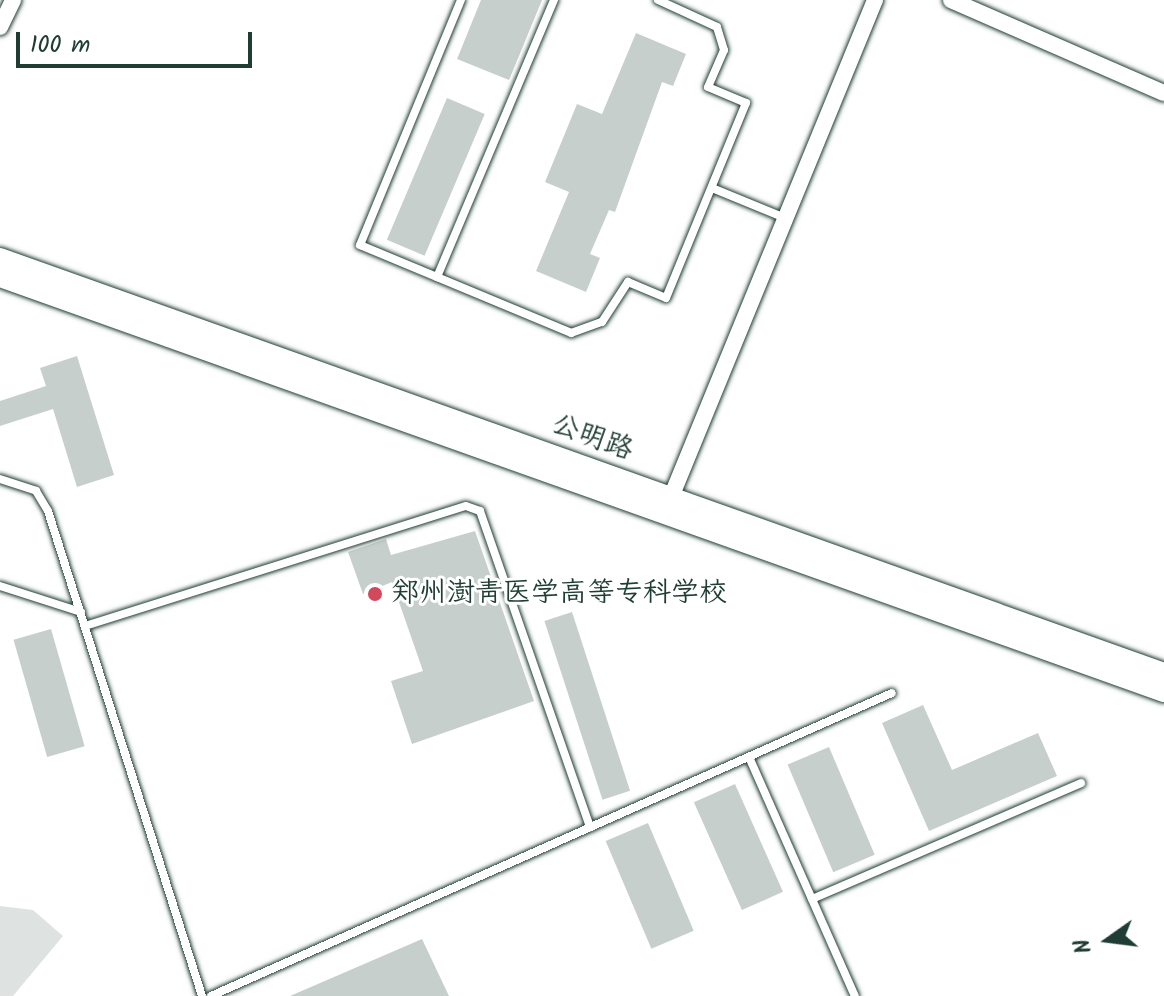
<!DOCTYPE html>
<html>
<head>
<meta charset="utf-8">
<style>
	body { margin:0 }
	#map { position:relative; width:1164px; height:996px; overflow:hidden; background:#fff; font-family:Kalam,"LXGW WenKai TC",sans-serif }
	div>[style] { position:absolute }
	.green>* { inset:0; background:#dee3e2 }
	.building>* { inset:0; background:#c7cfcc; transform-origin:0 0 }
	.roads { filter:drop-shadow(0 0 2px #1f3d34) drop-shadow(0 0 2px #1f3d34) }
	.lane>* { height:8px; margin:-4px; padding:0 4px; transform-origin:4px; border-radius:4px; background:#fff }
	.street>* { height:16px; margin:-8px; padding:0 8px; transform-origin:8px; border-radius:8px; background:#fff }
	.secondary>* { height:22px; margin:-11px; padding:0 11px; transform-origin:11px; border-radius:11px; background:#fff }
	.dots>* { width:22px; height:22px; translate:-50% -50%; box-sizing:border-box; border:4px solid #fff; border-radius:50% }
	span { translate:-50% -50%; white-space:nowrap; text-align:center; line-height:1.15; -webkit-text-stroke:6px #fff; paint-order:stroke }
	.street-label { font-size:28px; color:#1f3d34 }
	.poi-label { font-size:28px; color:#1f3d34 }
	.left { translate:0 -50%; text-align:left }
	.north { position:absolute; left:1068px; top:900px; width:80px; height:80px; -webkit-text-stroke:6px #fff; paint-order:stroke; rotate:256deg; font-size:22px; font-weight:700; line-height:32px; text-align:center; color:#1f3d34 }
	.north::after { content:''; display:block; margin:auto; width:28px; height:36px; background:#1f3d34; clip-path:polygon(50% 0,100% 100%,50% 72%,0 100%) }
	.scale { position:absolute; left:16px; top:32px; width:236px; height:36px; box-sizing:border-box; border:4px solid #1f3d34; border-top:0; padding-left:10px; font-size:24px; line-height:28px; white-space:nowrap; color:#1f3d34; -webkit-text-stroke:6px #fff; paint-order:stroke }
</style>
</head>
<body>
<div id="map">
	<div class="green">
		<div style="clip-path:polygon(0 906px,33px 910px,63px 936px,13px 996px,0 996px)"></div>
	</div>
	<div class="building">
		<div style="clip-path:polygon(481px 0,542px 0,509px 80px,457px 59px)"></div>
		<div style="clip-path:polygon(636px 33px,686px 54px,673px 86px,662px 82px,615px 212px,609px 210px,590px 254px,600px 258px,586px 292px,536px 271px,569px 192px,545px 182px,577px 104px,602px 114px)"></div>
		<div style="left:447px;top:98px;width:41px;height:154px;rotate:23deg"></div>
		<div style="clip-path:polygon(77px 356px,114px 475px,77px 487px,53px 409px,0 426px,0 401px,46px 386px,40px 368px)"></div>
		<div style="clip-path:polygon(475px 531px,534px 701px,412px 744px,391px 681px,423px 671px,392px 582px,363px 594px,348px 552px,386px 539px,391px 555px)"></div>
		<div style="left:572px;top:612px;width:188px;height:29px;rotate:72deg"></div>
		<div style="left:51px;top:629px;width:122px;height:39px;rotate:74deg"></div>
		<div style="clip-path:polygon(923px 705px,952px 770px,1038px 733px,1057px 776px,929px 831px,882px 723px)"></div>
		<div style="left:829px;top:747px;width:117px;height:45px;rotate:67deg"></div>
		<div style="left:735px;top:784px;width:118px;height:45px;rotate:66deg"></div>
		<div style="left:648px;top:823px;width:117px;height:46px;rotate:67deg"></div>
		<div style="clip-path:polygon(422px 939px,449px 996px,290px 996px)"></div>
	</div>
	<div class="roads">
		<div class="lane">
			<div style="left:461px;top:0;width:265px;rotate:112.4deg"></div>
			<div style="left:360px;top:245px;width:229px;rotate:22.6deg"></div>
			<div style="left:571px;top:333px;width:33px;rotate:-20deg"></div>
			<div style="left:602px;top:322px;width:48px;rotate:-57deg"></div>
			<div style="left:628px;top:282px;width:41px;rotate:22.8deg"></div>
			<div style="left:666px;top:298px;width:211px;rotate:-67.7deg"></div>
			<div style="left:746px;top:103px;width:41px;rotate:-157.2deg"></div>
			<div style="left:708px;top:87px;width:40px;rotate:-66.6deg"></div>
			<div style="left:724px;top:50px;width:24px;rotate:-107deg"></div>
			<div style="left:717px;top:27px;width:65px;rotate:-155.4deg"></div>
			<div style="left:712px;top:188px;width:79px;rotate:22.3deg"></div>
			<div style="left:437px;top:277px;width:301px;rotate:-67.1deg"></div>
			<div style="left:0;top:479px;width:38px;rotate:18deg"></div>
			<div style="left:36px;top:491px;width:23px;rotate:59deg"></div>
			<div style="left:48px;top:511px;width:509px;rotate:72.38deg"></div>
			<div style="left:0;top:586px;width:85px;rotate:17.8deg"></div>
			<div style="left:85px;top:626px;width:399px;rotate:-17.5deg"></div>
			<div style="left:466px;top:506px;width:15px;rotate:20deg"></div>
			<div style="left:480px;top:511px;width:335px;rotate:70.8deg"></div>
			<div style="left:749px;top:757px;width:261px;rotate:66.1deg"></div>
			<div style="left:812px;top:899px;width:293px;rotate:-23.3deg"></div>
			<div style="left:211px;top:996px;width:745px;rotate:-23.99deg"></div>
		</div>
		<div class="street">
			<div style="left:951px;top:0;width:232px;rotate:23.6deg"></div>
			<div style="left:0;top:27px;width:30px;rotate:-64deg"></div>
			<div style="left:667px;top:507px;width:548px;rotate:-67.69deg"></div>
		</div>
		<div class="secondary">
			<div style="left:0;top:259px;width:1236px;rotate:19.62deg"></div>
			<div style="left:0;top:276px;width:1236px;rotate:19.62deg"></div>
		</div>
	</div>
	<div class="dots">
		<div style="left:375px;top:594px;background:#d1495b"></div>
	</div>
	<div class="street-label">
		<span style="left:592px;top:438px;rotate:20deg">公明路</span>
	</div>
	<div class="poi-label">
		<span class="left" style="left:391px;top:594px">郑州澍青医学高等专科学校</span>
	</div>
	<div class="north">N</div>
	<div class="scale">100 m</div>
</div>
</body>
</html>
